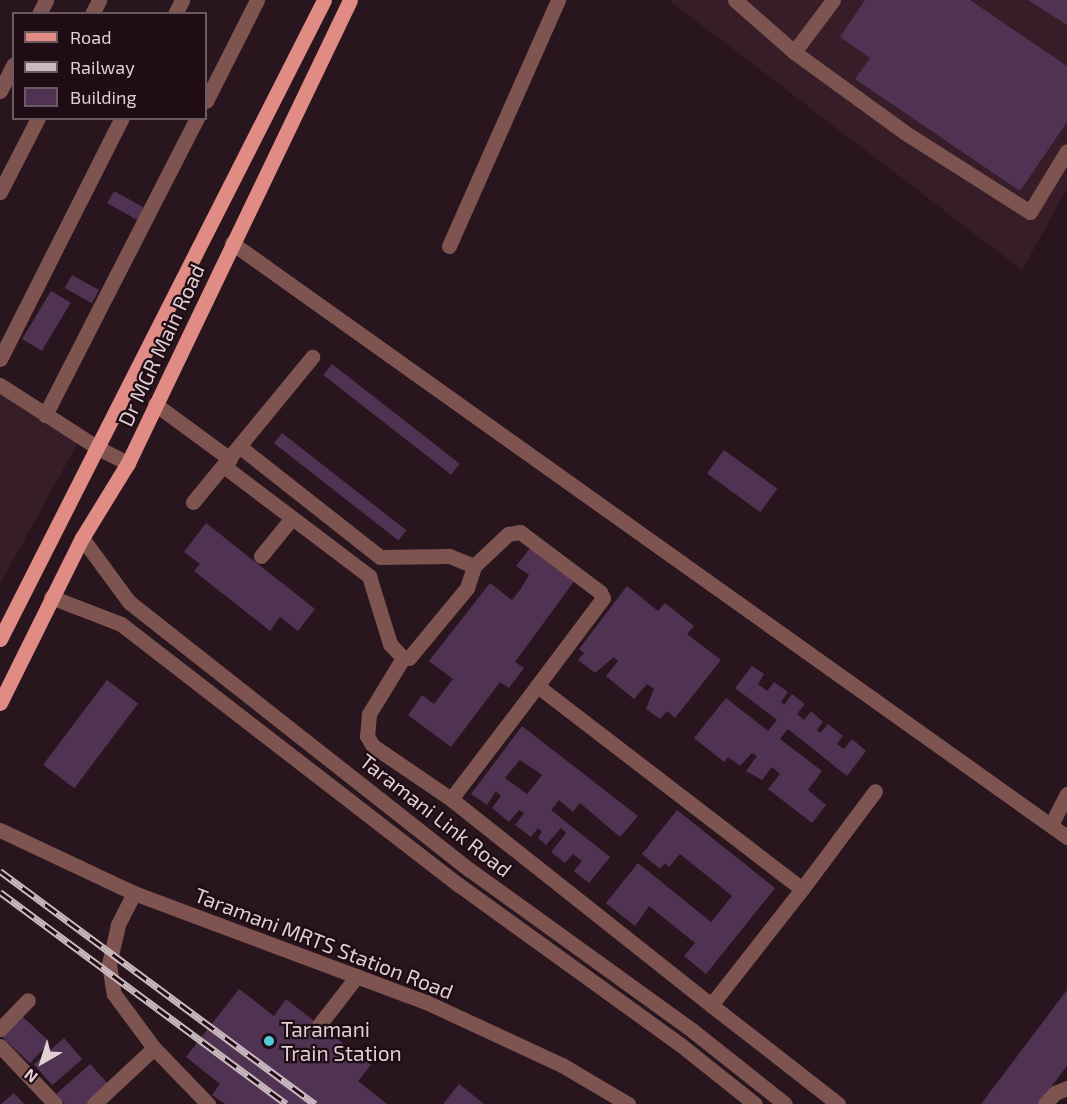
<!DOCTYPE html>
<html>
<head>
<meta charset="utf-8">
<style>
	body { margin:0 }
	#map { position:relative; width:1067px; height:1104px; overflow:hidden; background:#29151d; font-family:"Exo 2",sans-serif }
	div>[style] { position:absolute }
	.built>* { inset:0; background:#371d28 }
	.building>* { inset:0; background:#503352; transform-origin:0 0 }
	.minor>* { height:15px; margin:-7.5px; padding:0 7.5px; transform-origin:7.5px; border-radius:7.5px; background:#7d5450 }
	.major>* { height:15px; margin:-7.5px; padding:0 7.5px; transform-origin:7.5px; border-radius:7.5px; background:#e08b84 }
	.rail>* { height:7px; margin-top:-3.5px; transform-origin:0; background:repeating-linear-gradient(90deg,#1f0c14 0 14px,#c9babf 0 28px); box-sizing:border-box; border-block:2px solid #c9babf }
	.dots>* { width:16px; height:16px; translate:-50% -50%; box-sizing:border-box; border:3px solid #1f0c14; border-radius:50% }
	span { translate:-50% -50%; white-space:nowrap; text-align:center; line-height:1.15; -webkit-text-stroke:4.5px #1f0c14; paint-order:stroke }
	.street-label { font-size:21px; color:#dfd0d5 }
	.poi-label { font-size:21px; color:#dfd0d5 }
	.left { translate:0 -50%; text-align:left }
	.legend { position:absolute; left:12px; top:12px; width:195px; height:108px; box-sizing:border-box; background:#1f0c14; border:2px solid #6c5a61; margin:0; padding:8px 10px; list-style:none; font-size:18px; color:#dfd0d5 }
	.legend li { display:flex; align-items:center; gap:12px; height:30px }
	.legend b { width:30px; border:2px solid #6c5a61 }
	.north { position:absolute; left:12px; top:1032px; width:60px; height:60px; -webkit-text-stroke:4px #1f0c14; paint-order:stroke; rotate:219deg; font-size:16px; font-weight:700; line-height:24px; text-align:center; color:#dfd0d5 }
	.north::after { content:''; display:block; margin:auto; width:21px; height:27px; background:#dfd0d5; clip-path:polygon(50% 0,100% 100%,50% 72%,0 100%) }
</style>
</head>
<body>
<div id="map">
	<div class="built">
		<div style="clip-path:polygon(669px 0,1067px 0,1067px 189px,1022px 270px)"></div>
		<div style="clip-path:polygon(0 385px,80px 439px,0 584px)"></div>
	</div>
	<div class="building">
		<div style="clip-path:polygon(865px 0,970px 0,1067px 66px,1067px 122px,1020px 191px,855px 79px,870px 58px,840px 37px)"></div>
		<div style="clip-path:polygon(1028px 0,1067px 0,1067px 25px)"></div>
		<div style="left:114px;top:191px;width:35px;height:14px;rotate:29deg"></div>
		<div style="left:72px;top:275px;width:31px;height:15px;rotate:29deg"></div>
		<div style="left:51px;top:291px;width:23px;height:56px;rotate:31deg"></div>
		<div style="left:332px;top:364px;width:162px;height:14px;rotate:38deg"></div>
		<div style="left:282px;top:433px;width:158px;height:13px;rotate:38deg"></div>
		<div style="left:724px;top:450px;width:66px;height:29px;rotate:36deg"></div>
		<div style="clip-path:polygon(206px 523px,315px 609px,298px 631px,280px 617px,270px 631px,194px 571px,200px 564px,184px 552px)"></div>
		<div style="clip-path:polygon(531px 547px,575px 580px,515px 662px,524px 668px,509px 688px,500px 682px,451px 747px,408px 715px,422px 695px,434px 704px,453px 679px,429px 661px,490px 583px,512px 600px,520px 590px,529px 575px,516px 566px)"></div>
		<div style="clip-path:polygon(627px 586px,658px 611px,665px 603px,694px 626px,687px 634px,721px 660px,675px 718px,667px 711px,660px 719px,646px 709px,654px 689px,647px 684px,634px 699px,606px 676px,618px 661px,614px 657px,595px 673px,578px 660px,584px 653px,579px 649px)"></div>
		<div style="clip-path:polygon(752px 666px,764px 674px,758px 684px,767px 691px,774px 682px,788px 692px,781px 702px,784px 705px,792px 694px,805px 704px,797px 714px,804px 720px,811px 711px,823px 722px,817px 730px,820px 733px,828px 724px,843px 736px,837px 744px,844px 749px,852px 739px,866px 751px,847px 776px,788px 729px,780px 739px,822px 771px,808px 790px,826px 805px,812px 823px,768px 789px,780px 774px,772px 767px,762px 780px,746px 771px,757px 756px,752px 753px,740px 766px,728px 757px,724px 762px,694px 738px,726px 698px,768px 731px,777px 720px,735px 688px)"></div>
		<div style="left:107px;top:680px;width:39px;height:106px;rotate:37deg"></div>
		<div style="clip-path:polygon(evenodd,522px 726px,638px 816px,620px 837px,580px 803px,573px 812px,559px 800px,551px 810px,610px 857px,589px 883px,574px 871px,582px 861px,573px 854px,565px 863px,551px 852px,566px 833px,561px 828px,546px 845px,538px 838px,542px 832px,538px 828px,531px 837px,515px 825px,524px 813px,519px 810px,509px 822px,492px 808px,501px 796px,496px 791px,487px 805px,471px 794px,522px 726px,520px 760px,542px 775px,527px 794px,505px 778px,520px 760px)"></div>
		<div style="clip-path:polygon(677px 810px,775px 888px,706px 974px,684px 956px,695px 943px,649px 906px,635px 926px,606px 903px,638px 863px,711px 922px,732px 896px,680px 854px,669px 867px,665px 863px,660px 869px,642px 854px)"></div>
		<div style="clip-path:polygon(239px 989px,274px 1016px,286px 999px,371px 1065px,358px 1081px,387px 1104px,225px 1104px,212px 1095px,220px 1084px,186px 1057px)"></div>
		<div style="clip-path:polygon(1067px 990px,1067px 1066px,1038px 1104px,981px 1104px)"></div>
		<div style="left:22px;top:1016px;width:38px;height:29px;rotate:43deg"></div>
		<div style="left:64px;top:1038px;width:28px;height:40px;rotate:49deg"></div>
		<div style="clip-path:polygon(90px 1064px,109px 1085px,88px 1104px,65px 1104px,56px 1094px)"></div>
		<div style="clip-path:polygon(459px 1084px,484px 1104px,443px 1104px)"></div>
		<div style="clip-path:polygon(14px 1093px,24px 1104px,1px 1104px)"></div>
	</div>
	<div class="minor">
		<div style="left:735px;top:0;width:79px;rotate:41.4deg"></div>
		<div style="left:794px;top:52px;width:65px;rotate:-53.1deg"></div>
		<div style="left:39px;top:14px;width:16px;rotate:-63deg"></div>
		<div style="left:92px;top:14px;width:16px;rotate:-63deg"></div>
		<div style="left:175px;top:14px;width:16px;rotate:-63deg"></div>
		<div style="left:794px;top:52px;width:136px;rotate:36deg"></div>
		<div style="left:904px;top:132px;width:149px;rotate:32.4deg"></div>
		<div style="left:1030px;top:212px;width:71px;rotate:-58.8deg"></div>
		<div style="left:0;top:91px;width:30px;rotate:-63deg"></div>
		<div style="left:206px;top:101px;width:113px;rotate:-63.2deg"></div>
		<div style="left:0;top:192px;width:83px;rotate:-62.8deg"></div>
		<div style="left:232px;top:243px;width:1025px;rotate:35.43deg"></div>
		<div style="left:449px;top:246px;width:269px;rotate:-66.1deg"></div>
		<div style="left:0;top:359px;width:270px;rotate:-63.2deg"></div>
		<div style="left:0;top:385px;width:117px;rotate:32.7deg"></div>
		<div style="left:98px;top:448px;width:34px;rotate:27deg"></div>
		<div style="left:155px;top:404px;width:93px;rotate:36.3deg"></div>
		<div style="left:45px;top:415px;width:334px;rotate:-62.9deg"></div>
		<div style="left:225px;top:467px;width:181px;rotate:37.1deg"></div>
		<div style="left:369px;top:576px;width:71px;rotate:72.8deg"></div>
		<div style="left:390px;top:644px;width:19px;rotate:47deg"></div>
		<div style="left:403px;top:658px;width:6px"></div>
		<div style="left:409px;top:658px;width:91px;rotate:-50.4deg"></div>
		<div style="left:467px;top:588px;width:23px;rotate:-72deg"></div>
		<div style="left:474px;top:566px;width:27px;rotate:-158deg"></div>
		<div style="left:449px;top:556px;width:69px;rotate:179.2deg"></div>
		<div style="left:380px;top:557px;width:178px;rotate:-141.8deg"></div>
		<div style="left:193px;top:502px;width:188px;rotate:-50.6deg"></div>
		<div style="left:82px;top:538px;width:79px;rotate:53.7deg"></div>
		<div style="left:129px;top:602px;width:434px;rotate:38.2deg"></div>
		<div style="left:470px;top:870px;width:275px;rotate:35.8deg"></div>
		<div style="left:693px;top:1031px;width:117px;rotate:38.4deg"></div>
		<div style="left:261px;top:556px;width:49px;rotate:-50.8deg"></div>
		<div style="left:51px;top:597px;width:75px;rotate:21.1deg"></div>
		<div style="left:121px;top:624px;width:427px;rotate:37.7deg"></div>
		<div style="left:459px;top:885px;width:275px;rotate:35.8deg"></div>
		<div style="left:682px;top:1046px;width:93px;rotate:38.5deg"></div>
		<div style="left:403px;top:658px;width:66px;rotate:121.3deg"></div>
		<div style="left:369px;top:714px;width:22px;rotate:95deg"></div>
		<div style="left:367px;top:736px;width:12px;rotate:59deg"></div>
		<div style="left:373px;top:746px;width:94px;rotate:34.2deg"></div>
		<div style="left:451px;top:799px;width:332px;rotate:38.4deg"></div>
		<div style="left:711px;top:1005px;width:147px;rotate:-51.9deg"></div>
		<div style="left:802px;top:889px;width:334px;rotate:-142.5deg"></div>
		<div style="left:537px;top:686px;width:110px;rotate:-53.1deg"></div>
		<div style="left:603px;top:598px;width:7px;rotate:-117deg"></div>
		<div style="left:600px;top:592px;width:100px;rotate:-143.1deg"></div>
		<div style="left:520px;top:532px;width:12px;rotate:171deg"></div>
		<div style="left:508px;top:534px;width:47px;rotate:136.7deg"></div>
		<div style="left:451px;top:799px;width:142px;rotate:-52.7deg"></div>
		<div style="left:1051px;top:825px;width:35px;rotate:-63deg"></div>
		<div style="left:0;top:830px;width:148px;rotate:25.2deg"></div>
		<div style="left:134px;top:893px;width:312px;rotate:20.5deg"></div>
		<div style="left:426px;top:1002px;width:150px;rotate:24.9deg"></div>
		<div style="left:562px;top:1065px;width:77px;rotate:30.6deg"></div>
		<div style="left:802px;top:889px;width:122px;rotate:-53.3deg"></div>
		<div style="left:134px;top:893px;width:36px;rotate:117deg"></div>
		<div style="left:118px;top:925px;width:40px;rotate:103deg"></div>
		<div style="left:109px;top:964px;width:30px;rotate:81deg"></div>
		<div style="left:114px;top:994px;width:67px;rotate:53.5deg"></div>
		<div style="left:154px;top:1048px;width:78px;rotate:46deg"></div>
		<div style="left:711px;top:1005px;width:161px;rotate:37.9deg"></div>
		<div style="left:319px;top:1025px;width:62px;rotate:-52.2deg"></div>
		<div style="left:0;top:1029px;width:40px;rotate:-46deg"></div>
		<div style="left:0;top:1046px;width:80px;rotate:46.5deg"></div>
		<div style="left:94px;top:1104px;width:82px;rotate:-43deg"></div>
		<div style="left:1045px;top:1104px;width:15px;rotate:-48deg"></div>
		<div style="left:1055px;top:1093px;width:13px;rotate:-23deg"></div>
	</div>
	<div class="major">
		<div style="left:0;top:639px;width:716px;rotate:-63.11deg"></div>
		<div style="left:0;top:703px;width:184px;rotate:-63.6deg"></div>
		<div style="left:82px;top:538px;width:88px;rotate:-58.5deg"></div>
		<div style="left:128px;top:463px;width:513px;rotate:-64.38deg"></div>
	</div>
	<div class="rail">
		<div style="left:0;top:871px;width:392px;rotate:36.5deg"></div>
		<div style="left:0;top:892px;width:356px;rotate:36.5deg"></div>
	</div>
	<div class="dots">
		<div style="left:269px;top:1041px;background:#52cbd9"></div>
	</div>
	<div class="street-label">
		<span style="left:161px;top:345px;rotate:-65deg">Dr MGR Main Road</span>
		<span style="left:436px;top:815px;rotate:38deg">Taramani Link Road</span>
		<span style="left:324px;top:943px;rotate:21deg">Taramani MRTS Station Road</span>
	</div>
	<div class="poi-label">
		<span class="left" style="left:281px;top:1041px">Taramani<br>Train Station</span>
	</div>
	<ul class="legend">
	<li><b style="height:8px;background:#e08b84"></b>Road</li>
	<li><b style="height:8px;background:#c9babf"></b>Railway</li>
	<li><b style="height:16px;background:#503352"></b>Building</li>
	</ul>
	<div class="north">N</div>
</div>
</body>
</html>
